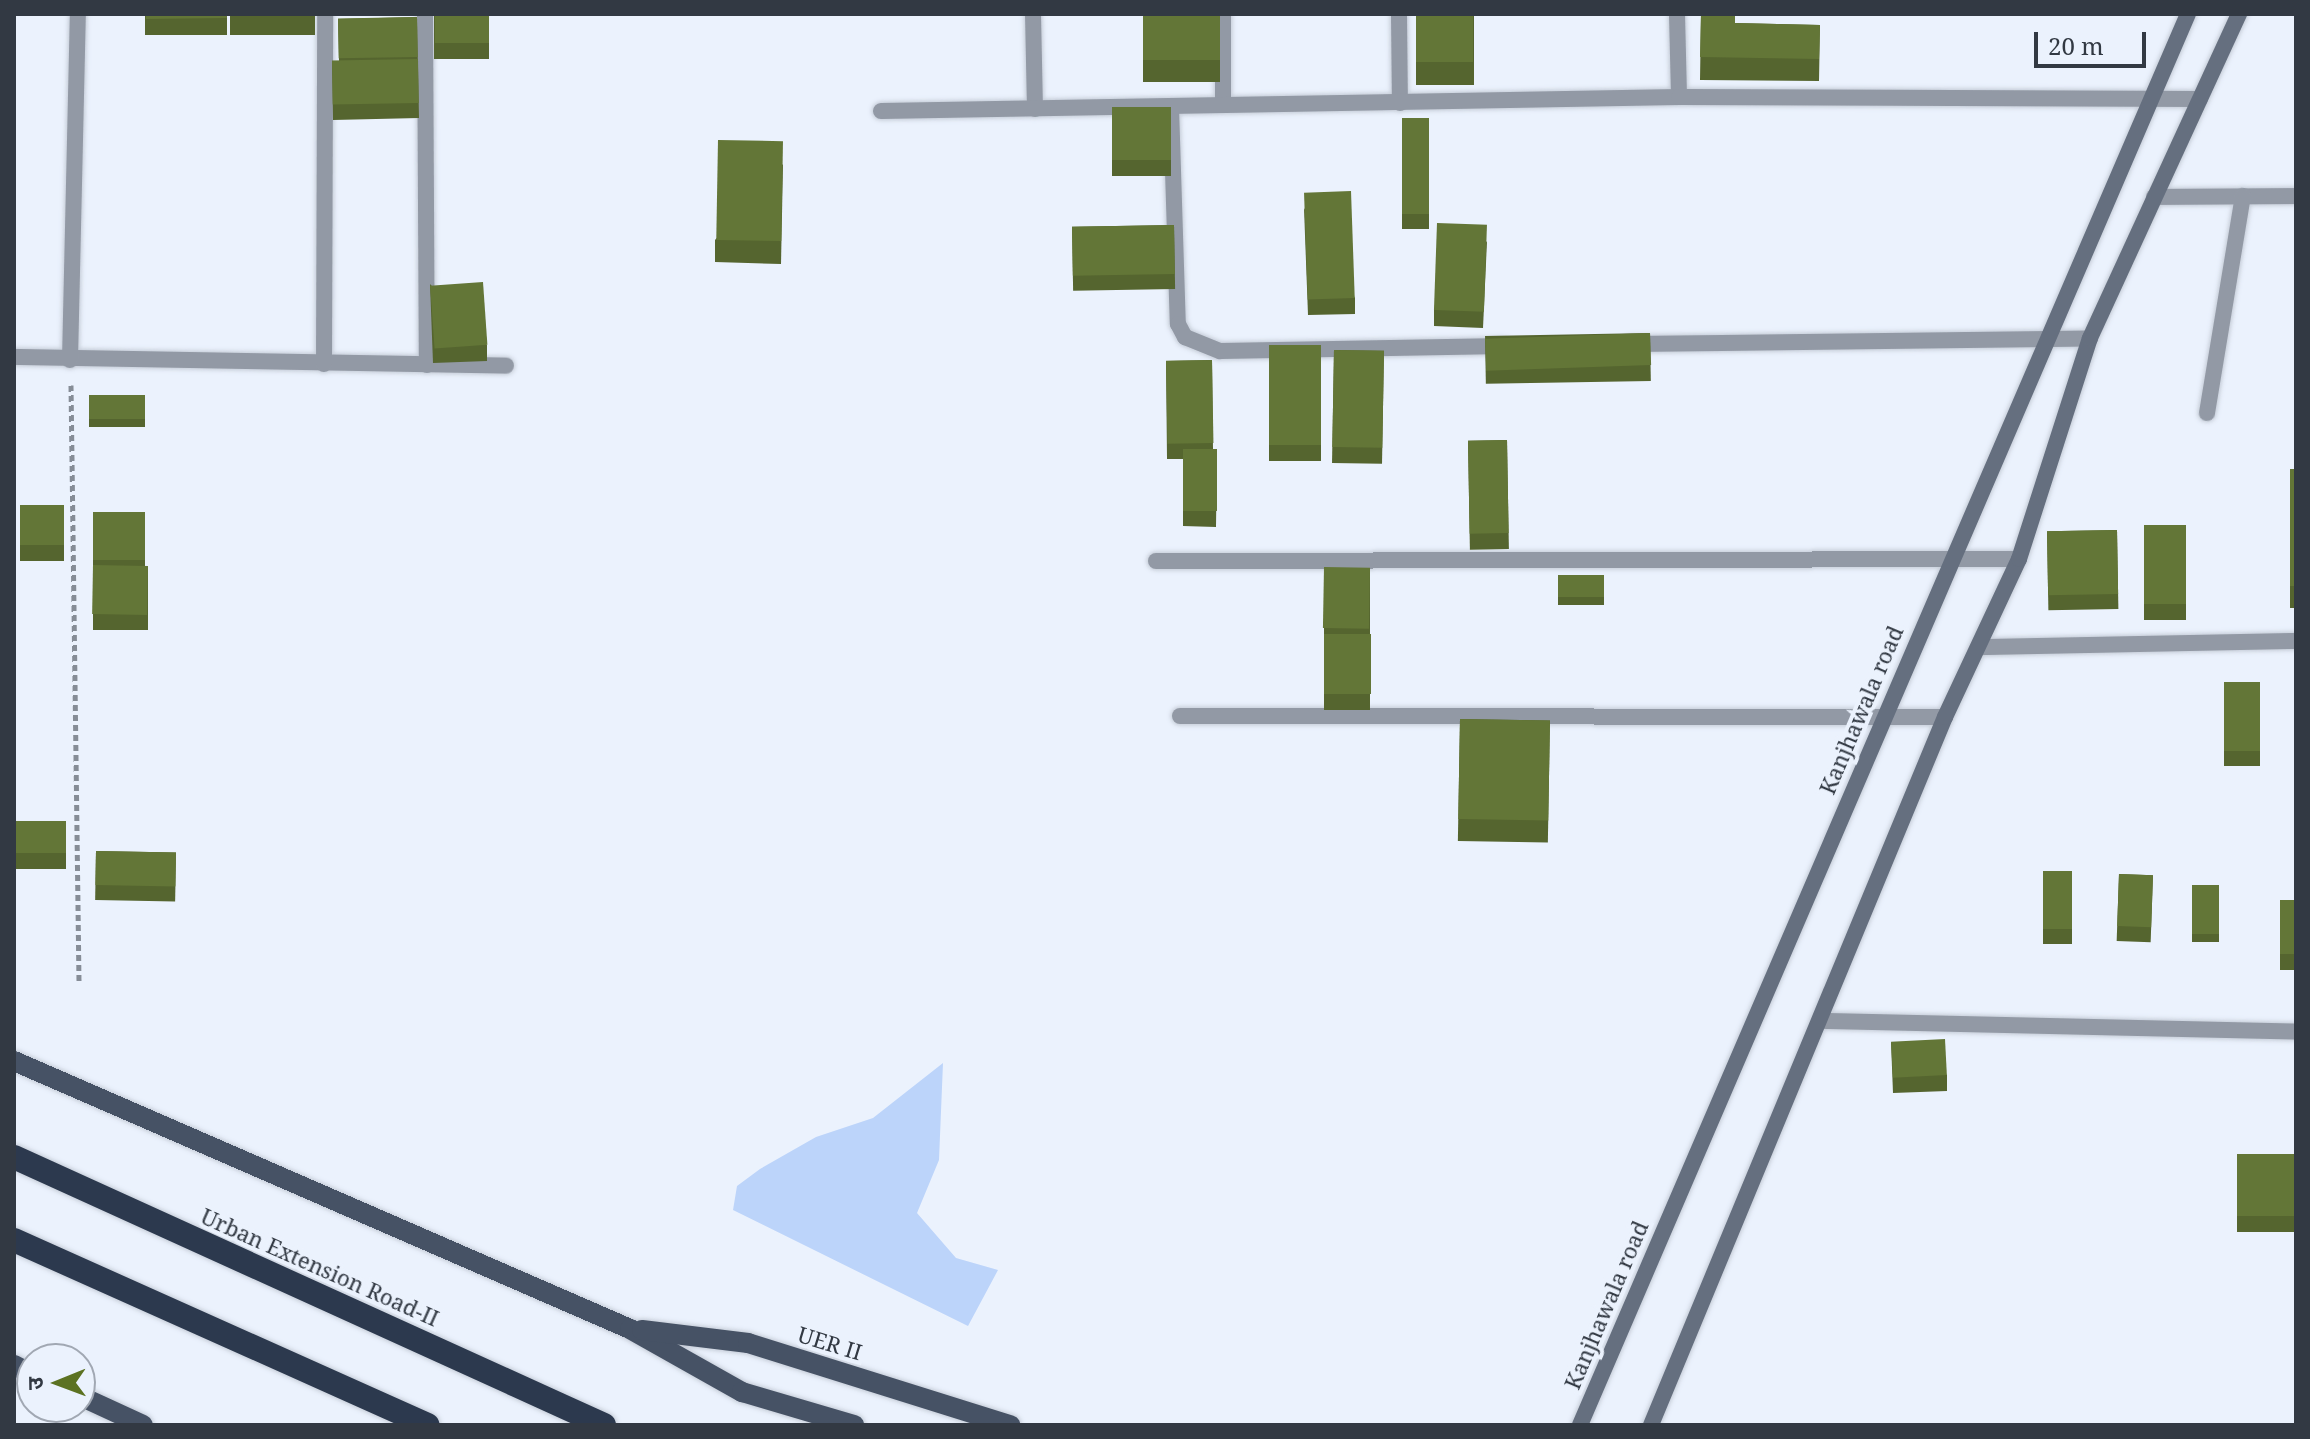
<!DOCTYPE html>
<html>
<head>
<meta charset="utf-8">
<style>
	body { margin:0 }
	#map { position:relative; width:2310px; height:1439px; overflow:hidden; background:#ebf2fd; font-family:"Noto Serif","Noto Sans Devanagari",serif }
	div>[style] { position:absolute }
	.green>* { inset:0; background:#bcd4fa }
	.path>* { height:5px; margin-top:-2.5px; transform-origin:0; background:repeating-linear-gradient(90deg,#868d97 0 6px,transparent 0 10px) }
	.roads { filter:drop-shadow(0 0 2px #c6cdd8) drop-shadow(0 0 2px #c6cdd8) }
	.lane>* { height:16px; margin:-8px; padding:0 8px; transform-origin:8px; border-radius:8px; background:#9299a5 }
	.street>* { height:16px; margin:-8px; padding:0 8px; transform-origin:8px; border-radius:8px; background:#9299a5 }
	.secondary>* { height:16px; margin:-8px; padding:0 8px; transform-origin:8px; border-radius:8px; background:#656f7f }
	.primary>* { height:20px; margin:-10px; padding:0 10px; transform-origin:10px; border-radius:10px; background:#465265 }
	.highway>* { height:24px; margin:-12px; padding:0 12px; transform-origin:12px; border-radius:12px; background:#2c394e }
	.wall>* { inset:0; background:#55652f; transform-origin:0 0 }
	.building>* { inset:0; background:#637637; transform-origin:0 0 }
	span { translate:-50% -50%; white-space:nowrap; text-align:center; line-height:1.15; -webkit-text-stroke:8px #ebf2fd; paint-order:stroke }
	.street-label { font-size:22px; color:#323943 }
	.frame { position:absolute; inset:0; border:16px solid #323943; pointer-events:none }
	.north { position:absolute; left:16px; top:1343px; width:80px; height:80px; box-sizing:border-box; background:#ebf2fd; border:2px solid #a1a8b3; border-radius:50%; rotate:269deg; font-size:22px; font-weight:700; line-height:32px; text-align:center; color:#323943 }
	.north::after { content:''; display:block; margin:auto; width:28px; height:36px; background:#5c7222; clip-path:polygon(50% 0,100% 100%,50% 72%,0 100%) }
	.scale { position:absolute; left:2034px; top:32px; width:112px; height:36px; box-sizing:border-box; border:4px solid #323943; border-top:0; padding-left:10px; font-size:24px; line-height:28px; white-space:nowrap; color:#323943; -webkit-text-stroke:6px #ebf2fd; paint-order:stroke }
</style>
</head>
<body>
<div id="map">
	<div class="green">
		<div style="clip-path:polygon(943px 1063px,939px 1160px,917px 1213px,956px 1258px,998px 1270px,968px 1326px,733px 1210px,737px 1186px,760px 1169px,816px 1137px,873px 1118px)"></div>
	</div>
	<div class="path">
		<div style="left:71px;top:385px;width:596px;rotate:89.23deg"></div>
	</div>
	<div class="roads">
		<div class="lane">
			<div style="left:2154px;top:197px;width:142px;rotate:-0.4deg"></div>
			<div style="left:2207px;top:413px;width:220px;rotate:-80.6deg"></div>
		</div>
		<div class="street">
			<div style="left:425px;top:14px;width:351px;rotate:89.7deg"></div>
			<div style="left:1033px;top:14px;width:95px;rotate:88.8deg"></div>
			<div style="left:1223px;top:14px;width:91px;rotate:90deg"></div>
			<div style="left:1399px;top:14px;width:89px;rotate:89.4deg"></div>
			<div style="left:1677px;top:14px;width:83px;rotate:88.6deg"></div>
			<div style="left:1171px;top:107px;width:217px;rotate:88.2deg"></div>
			<div style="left:1178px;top:324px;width:15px;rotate:62deg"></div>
			<div style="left:1185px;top:337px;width:38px;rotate:22deg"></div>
			<div style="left:1220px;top:351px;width:284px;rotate:-1deg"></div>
			<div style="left:881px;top:111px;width:798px;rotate:-1.01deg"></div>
			<div style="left:1679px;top:97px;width:521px;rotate:0.22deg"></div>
			<div style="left:1631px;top:344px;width:459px;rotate:-0.7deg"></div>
			<div style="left:14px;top:357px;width:492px;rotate:1deg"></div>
			<div style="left:70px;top:360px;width:346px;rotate:-88.7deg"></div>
			<div style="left:324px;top:364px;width:350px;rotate:-89.8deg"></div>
			<div style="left:1156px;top:561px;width:863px;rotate:-0.13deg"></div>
			<div style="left:1982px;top:647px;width:314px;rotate:-1.1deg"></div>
			<div style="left:1180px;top:716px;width:765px;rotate:0.07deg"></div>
			<div style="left:1825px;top:1021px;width:471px;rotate:1.3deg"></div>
		</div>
		<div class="secondary">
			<div style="left:1580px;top:1425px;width:1536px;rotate:-66.69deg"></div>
			<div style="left:1651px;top:1425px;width:767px;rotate:-67.45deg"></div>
			<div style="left:1945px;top:717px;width:174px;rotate:-64.9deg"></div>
			<div style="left:2019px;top:559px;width:232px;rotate:-72.2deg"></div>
			<div style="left:2090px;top:338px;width:357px;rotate:-65.3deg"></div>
		</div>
		<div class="primary">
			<div style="left:14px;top:1061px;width:672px;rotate:23.51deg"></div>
			<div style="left:630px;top:1329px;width:129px;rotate:29.4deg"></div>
			<div style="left:742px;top:1392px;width:117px;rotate:16.4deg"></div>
			<div style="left:642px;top:1330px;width:107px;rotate:7deg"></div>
			<div style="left:748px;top:1343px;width:275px;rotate:17.4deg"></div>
			<div style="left:14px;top:1365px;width:20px;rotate:27deg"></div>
			<div style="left:80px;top:1396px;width:69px;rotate:24.7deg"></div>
		</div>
		<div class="highway">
			<div style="left:14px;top:1157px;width:648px;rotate:24.43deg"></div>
			<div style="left:14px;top:1240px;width:453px;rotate:24.1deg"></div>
		</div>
	</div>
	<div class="wall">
		<div style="left:145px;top:14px;width:82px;height:21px"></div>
		<div style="left:230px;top:14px;width:85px;height:21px"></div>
		<div style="left:434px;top:14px;width:55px;height:45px"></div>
		<div style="left:1143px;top:14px;width:77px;height:68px"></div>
		<div style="left:1416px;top:14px;width:58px;height:71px"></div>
		<div style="clip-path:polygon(1701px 14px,1735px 23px,1820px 25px,1819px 81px,1700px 80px)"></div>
		<div style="clip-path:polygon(417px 17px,419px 118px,333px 120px,332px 61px,339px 61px,338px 19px)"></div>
		<div style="left:1171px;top:107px;width:69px;height:59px;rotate:90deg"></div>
		<div style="left:1402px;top:118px;width:27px;height:111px"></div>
		<div style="clip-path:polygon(783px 164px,781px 264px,715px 262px,715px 240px)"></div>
		<div style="clip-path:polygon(1304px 208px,1355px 298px,1355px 314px,1308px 315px)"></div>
		<div style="left:1174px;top:225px;width:64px;height:102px;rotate:89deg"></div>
		<div style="clip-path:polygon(1487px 241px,1483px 328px,1434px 326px,1434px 310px)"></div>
		<div style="clip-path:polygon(430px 284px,487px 345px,487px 361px,433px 363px)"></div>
		<div style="left:1650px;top:333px;width:48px;height:165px;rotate:89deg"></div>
		<div style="left:1269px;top:345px;width:52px;height:116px"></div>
		<div style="left:1334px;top:350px;width:50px;height:113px;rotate:1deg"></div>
		<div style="clip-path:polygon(1212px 360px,1213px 449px,1217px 449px,1216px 527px,1183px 526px,1183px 459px,1167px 459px,1166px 361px)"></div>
		<div style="left:145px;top:395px;width:32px;height:56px;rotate:90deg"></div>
		<div style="left:1507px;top:440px;width:109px;height:39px;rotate:89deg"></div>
		<div style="left:2296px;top:469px;width:139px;height:6px;rotate:90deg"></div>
		<div style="left:64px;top:505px;width:56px;height:44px;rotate:90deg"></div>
		<div style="clip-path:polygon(93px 512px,145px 512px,145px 566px,148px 566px,148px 630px,93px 630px)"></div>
		<div style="left:2144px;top:525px;width:42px;height:95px"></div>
		<div style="left:2117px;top:530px;width:79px;height:70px;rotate:89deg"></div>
		<div style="clip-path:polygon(1370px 568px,1370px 710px,1324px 710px,1324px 628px)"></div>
		<div style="left:1558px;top:575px;width:46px;height:30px"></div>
		<div style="left:2224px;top:682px;width:36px;height:84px"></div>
		<div style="left:1460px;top:719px;width:90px;height:122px;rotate:1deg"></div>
		<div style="left:14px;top:821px;width:52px;height:48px"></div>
		<div style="left:96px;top:851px;width:80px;height:49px;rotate:1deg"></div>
		<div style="left:2043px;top:871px;width:29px;height:73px"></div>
		<div style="left:2119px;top:874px;width:34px;height:67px;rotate:2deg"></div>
		<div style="left:2192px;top:885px;width:27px;height:57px"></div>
		<div style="left:2296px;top:900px;width:70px;height:16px;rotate:90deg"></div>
		<div style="clip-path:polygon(1891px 1042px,1947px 1075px,1947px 1091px,1893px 1093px)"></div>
		<div style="left:2237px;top:1154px;width:59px;height:78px"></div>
	</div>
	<div class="building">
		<div style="clip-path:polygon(146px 14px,227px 14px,227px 18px,146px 19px)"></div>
		<div style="left:435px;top:14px;width:54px;height:29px"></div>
		<div style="left:1143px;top:14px;width:77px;height:46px"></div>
		<div style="left:1416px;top:14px;width:57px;height:48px"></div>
		<div style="clip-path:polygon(1701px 14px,1735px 14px,1735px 23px,1820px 25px,1819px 59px,1700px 57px)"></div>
		<div style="left:417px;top:17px;width:40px;height:79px;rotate:89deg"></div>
		<div style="left:418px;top:59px;width:44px;height:86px;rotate:89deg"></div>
		<div style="left:1171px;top:107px;width:53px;height:59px;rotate:90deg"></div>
		<div style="left:1402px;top:118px;width:27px;height:96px"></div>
		<div style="left:718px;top:140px;width:65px;height:100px;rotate:1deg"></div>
		<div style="left:1351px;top:191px;width:107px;height:47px;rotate:88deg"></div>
		<div style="left:1437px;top:223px;width:50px;height:87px;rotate:2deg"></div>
		<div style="left:1174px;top:225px;width:49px;height:102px;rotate:89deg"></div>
		<div style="left:483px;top:282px;width:63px;height:53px;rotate:86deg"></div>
		<div style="left:1650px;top:333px;width:32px;height:165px;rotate:88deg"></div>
		<div style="left:1269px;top:345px;width:52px;height:100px"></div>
		<div style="left:1334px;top:350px;width:50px;height:97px;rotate:1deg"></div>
		<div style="left:1212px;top:360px;width:83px;height:46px;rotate:89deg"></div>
		<div style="left:145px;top:395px;width:24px;height:56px;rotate:90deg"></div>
		<div style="left:1507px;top:440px;width:93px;height:39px;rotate:89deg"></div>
		<div style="left:1183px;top:449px;width:34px;height:62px"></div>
		<div style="left:2296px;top:469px;width:117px;height:6px;rotate:90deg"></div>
		<div style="left:64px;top:505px;width:40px;height:44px;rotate:90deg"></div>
		<div style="left:93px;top:512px;width:52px;height:48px"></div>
		<div style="left:2144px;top:525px;width:42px;height:79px"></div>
		<div style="left:2117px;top:530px;width:64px;height:70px;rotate:89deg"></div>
		<div style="left:93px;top:565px;width:55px;height:49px;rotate:1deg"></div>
		<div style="left:1324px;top:567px;width:46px;height:61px;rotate:1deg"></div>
		<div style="left:1558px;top:575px;width:46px;height:22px"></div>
		<div style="left:1324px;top:634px;width:47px;height:60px"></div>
		<div style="left:2224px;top:682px;width:36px;height:69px"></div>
		<div style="left:1460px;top:719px;width:90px;height:100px;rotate:1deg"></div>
		<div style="left:14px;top:821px;width:52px;height:32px"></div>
		<div style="left:96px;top:851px;width:80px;height:34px;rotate:1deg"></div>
		<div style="left:2043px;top:871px;width:29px;height:58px"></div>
		<div style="left:2119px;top:874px;width:34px;height:52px;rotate:2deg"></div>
		<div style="left:2192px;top:885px;width:27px;height:49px"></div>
		<div style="left:2296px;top:900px;width:54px;height:16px;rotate:90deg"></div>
		<div style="left:1945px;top:1039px;width:36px;height:54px;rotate:87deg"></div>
		<div style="left:2237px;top:1154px;width:59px;height:62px"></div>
	</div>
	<div class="street-label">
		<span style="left:1861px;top:710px;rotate:-67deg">Kanjhawala road</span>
		<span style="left:320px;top:1267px;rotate:24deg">Urban Extension Road-II</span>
		<span style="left:1606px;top:1305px;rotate:-67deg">Kanjhawala road</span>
		<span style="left:830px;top:1343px;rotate:17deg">UER II</span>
	</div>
	<div class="frame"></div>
	<div class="north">उ</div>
	<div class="scale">20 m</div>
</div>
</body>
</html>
